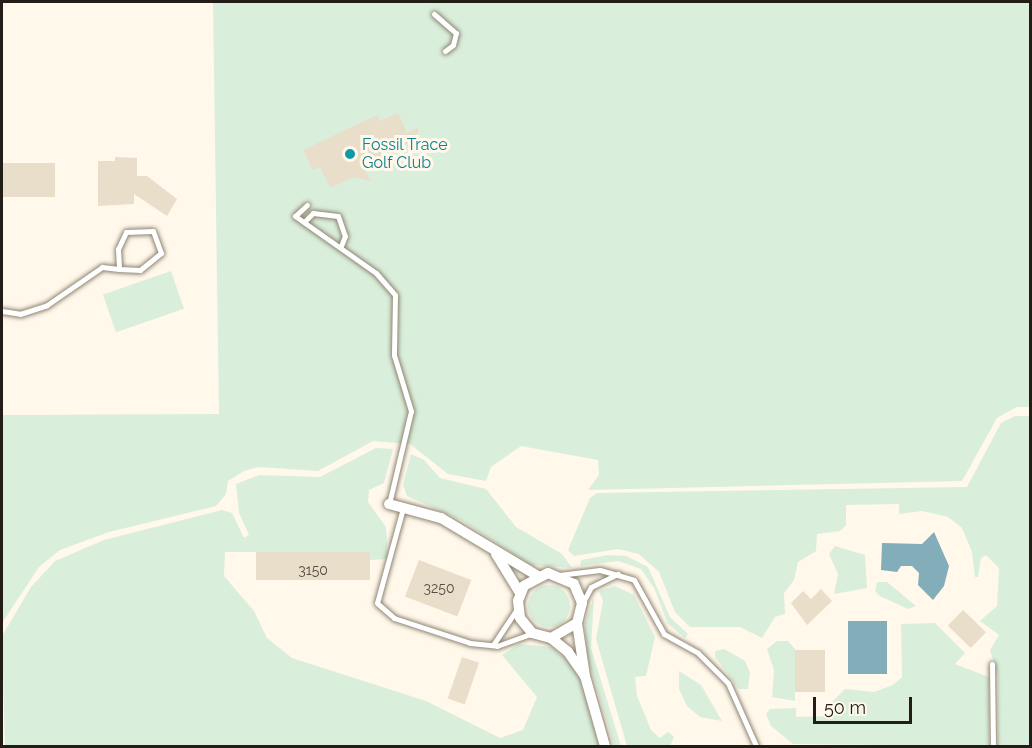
<!DOCTYPE html>
<html>
<head>
<meta charset="utf-8">
<style>
	body { margin:0 }
	#map { position:relative; width:1032px; height:748px; overflow:hidden; background:#fff8eb; font-family:Raleway,sans-serif }
	div>[style] { position:absolute }
	.green>* { inset:0; background:#d9efdc; transform-origin:0 0 }
	.round { border-radius:50% }
	.water>* { inset:0; background:#82adb9; transform-origin:0 0 }
	.building>* { inset:0; background:#e9dec9; transform-origin:0 0 }
	.roads { filter:drop-shadow(0 0 2px #8f8572) drop-shadow(0 0 2px #8f8572) }
	.service>* { height:5px; margin:-2.5px; padding:0 2.5px; transform-origin:2.5px; border-radius:2.5px; background:#fff }
	.minor>* { height:10px; margin:-5px; padding:0 5px; transform-origin:5px; border-radius:5px; background:#fff }
	.dots>* { width:16px; height:16px; translate:-50% -50%; box-sizing:border-box; border:3px solid #fff8eb; border-radius:50% }
	span { translate:-50% -50%; white-space:nowrap; text-align:center; line-height:1.15; -webkit-text-stroke:6px #fff8eb; paint-order:stroke }
	.number-label { font-size:14px; color:#544e44 }
	.number-label span { -webkit-text-stroke-width:0 }
	.culture-label { font-size:16px; color:#0d838f }
	.left { translate:0 -50%; text-align:left }
	.frame { position:absolute; inset:0; border:3px solid #221e17; pointer-events:none }
	.scale { position:absolute; left:813px; top:697px; width:99px; height:27px; box-sizing:border-box; border:3px solid #221e17; border-top:0; padding-left:8px; font-size:18px; line-height:21px; white-space:nowrap; color:#221e17; -webkit-text-stroke:4px #fff8eb; paint-order:stroke }
</style>
</head>
<body>
<div id="map">
	<div class="green">
		<div style="clip-path:polygon(213px 2px,1030px 2px,1030px 407px,1017px 407px,997px 418px,962px 481px,588px 490px,599px 475px,598px 460px,521px 446px,491px 467px,486px 481px,448px 474px,410px 444px,373px 441px,318px 471px,258px 467px,244px 471px,228px 481px,226px 494px,216px 506px,109px 532px,60px 550px,39px 567px,2px 623px,2px 415px,219px 414px)"></div>
		<div style="left:171px;top:271px;width:40px;height:72px;rotate:71deg"></div>
		<div style="clip-path:polygon(1015px 416px,1030px 416px,1030px 746px,998px 746px,998px 676px,990px 650px,999px 635px,980px 621px,997px 606px,999px 568px,986px 555px,981px 558px,978px 577px,975px 577px,972px 552px,962px 528px,948px 517px,922px 511px,899px 514px,899px 504px,846px 505px,846px 525px,840px 531px,817px 534px,816px 551px,798px 562px,794px 580px,784px 593px,785px 614px,775px 617px,762px 638px,740px 627px,690px 627px,675px 612px,659px 572px,639px 554px,618px 549px,574px 556px,568px 550px,590px 498px,597px 493px,967px 487px,1001px 423px)"></div>
		<div style="clip-path:polygon(376px 448px,393px 449px,384px 483px,369px 490px,368px 502px,386px 527px,388px 559px,370px 560px,369px 552px,225px 552px,224px 576px,254px 611px,267px 638px,292px 658px,426px 701px,500px 738px,523px 730px,537px 697px,502px 655px,519px 644px,551px 647px,572px 664px,580px 679px,599px 746px,5px 746px,2px 636px,31px 587px,55px 561px,104px 540px,222px 510px,232px 513px,244px 538px,249px 535px,239px 513px,236px 484px,259px 475px,320px 477px)"></div>
		<div style="clip-path:polygon(411px 454px,424px 460px,440px 478px,486px 489px,516px 527px,562px 554px,572px 568px,531px 565px,461px 520px,407px 496px,403px 485px)"></div>
		<div style="clip-path:polygon(835px 546px,865px 555px,867px 588px,834px 594px,838px 574px,829px 554px)"></div>
		<div style="clip-path:polygon(608px 555px,626px 556px,648px 567px,670px 617px,688px 634px,685px 638px,668px 624px,654px 588px,641px 569px,618px 561px,580px 566px,581px 560px)"></div>
		<div style="clip-path:polygon(877px 582px,887px 582px,916px 606px,908px 609px,880px 596px,875px 591px)"></div>
		<div class="round" style="left:528px;top:585px;width:42px;height:42px"></div>
		<div style="clip-path:polygon(615px 586px,634px 595px,655px 637px,646px 676px,635px 677px,637px 696px,651px 730px,660px 738px,668px 732px,674px 737px,670px 746px,627px 746px,596px 639px,603px 601px,599px 591px)"></div>
		<div style="clip-path:polygon(594px 597px,591px 648px,621px 746px,614px 746px,587px 655px,585px 622px)"></div>
		<div style="clip-path:polygon(935px 623px,965px 653px,955px 664px,989px 677px,989px 746px,793px 744px,771px 726px,766px 714px,770px 709px,796px 708px,796px 717px,832px 716px,832px 702px,845px 689px,874px 692px,893px 685px,902px 677px,901px 624px)"></div>
		<div style="clip-path:polygon(777px 641px,788px 641px,795px 649px,795px 701px,772px 697px,774px 670px,767px 649px)"></div>
		<div style="clip-path:polygon(724px 649px,745px 661px,750px 673px,748px 689px,739px 689px,715px 657px,715px 651px)"></div>
		<div style="clip-path:polygon(679px 671px,701px 685px,722px 721px,700px 717px,687px 706px,679px 689px)"></div>
	</div>
	<div class="water">
		<div style="clip-path:polygon(934px 532px,949px 566px,944px 586px,933px 600px,918px 585px,919px 573px,912px 566px,901px 566px,897px 572px,881px 570px,882px 543px,922px 544px)"></div>
		<div style="left:848px;top:621px;width:39px;height:53px"></div>
	</div>
	<div class="building">
		<div style="clip-path:polygon(398px 113px,407px 133px,419px 127px,417px 139px,393px 151px,396px 157px,366px 172px,371px 181px,354px 177px,330px 188px,320px 167px,313px 170px,303px 150px,377px 115px,380px 121px)"></div>
		<div style="clip-path:polygon(115px 157px,137px 158px,137px 176px,147px 176px,177px 199px,167px 216px,134px 194px,134px 204px,98px 206px,98px 161px,115px 161px)"></div>
		<div style="left:2px;top:163px;width:53px;height:34px"></div>
		<div style="left:256px;top:552px;width:114px;height:28px"></div>
		<div style="left:419px;top:560px;width:56px;height:39px;rotate:21deg"></div>
		<div style="clip-path:polygon(821px 589px,832px 601px,807px 625px,791px 603px,803px 591px,811px 599px)"></div>
		<div style="left:963px;top:610px;width:32px;height:22px;rotate:44deg"></div>
		<div style="left:795px;top:650px;width:30px;height:42px"></div>
		<div style="left:462px;top:657px;width:18px;height:44px;rotate:19deg"></div>
	</div>
	<div class="roads">
		<div class="service">
			<div style="left:434px;top:14px;width:29px;rotate:41deg"></div>
			<div style="left:456px;top:33px;width:12px;rotate:104deg"></div>
			<div style="left:453px;top:45px;width:10px;rotate:143deg"></div>
			<div style="left:307px;top:205px;width:16px;rotate:137deg"></div>
			<div style="left:295px;top:216px;width:99px;rotate:35.1deg"></div>
			<div style="left:376px;top:273px;width:29px;rotate:49deg"></div>
			<div style="left:395px;top:295px;width:60px;rotate:91deg"></div>
			<div style="left:394px;top:355px;width:59px;rotate:73.1deg"></div>
			<div style="left:411px;top:411px;width:96px;rotate:103.3deg"></div>
			<div style="left:304px;top:222px;width:13px;rotate:-45deg"></div>
			<div style="left:313px;top:213px;width:25px;rotate:7deg"></div>
			<div style="left:338px;top:216px;width:21px;rotate:71deg"></div>
			<div style="left:345px;top:236px;width:11px;rotate:112deg"></div>
			<div style="left:2px;top:311px;width:18px;rotate:9deg"></div>
			<div style="left:20px;top:314px;width:28px;rotate:-18deg"></div>
			<div style="left:47px;top:305px;width:67px;rotate:-34.6deg"></div>
			<div style="left:102px;top:267px;width:17px;rotate:7deg"></div>
			<div style="left:119px;top:269px;width:21px;rotate:3deg"></div>
			<div style="left:140px;top:270px;width:27px;rotate:-39deg"></div>
			<div style="left:161px;top:253px;width:23px;rotate:-110deg"></div>
			<div style="left:153px;top:231px;width:27px;rotate:178deg"></div>
			<div style="left:126px;top:232px;width:19px;rotate:115deg"></div>
			<div style="left:118px;top:249px;width:20px;rotate:87deg"></div>
			<div style="left:403px;top:508px;width:98px;rotate:105.3deg"></div>
			<div style="left:377px;top:603px;width:23px;rotate:41deg"></div>
			<div style="left:394px;top:618px;width:80px;rotate:18.2deg"></div>
			<div style="left:470px;top:643px;width:27px;rotate:6deg"></div>
			<div style="left:497px;top:646px;width:37px;rotate:-20deg"></div>
			<div style="left:559px;top:575px;width:41px;rotate:-7deg"></div>
			<div style="left:600px;top:570px;width:35px;rotate:16deg"></div>
			<div style="left:634px;top:580px;width:62px;rotate:60.9deg"></div>
			<div style="left:664px;top:634px;width:39px;rotate:29deg"></div>
			<div style="left:698px;top:653px;width:42px;rotate:45deg"></div>
			<div style="left:728px;top:683px;width:69px;rotate:66deg"></div>
			<div style="left:583px;top:602px;width:17px;rotate:-62deg"></div>
			<div style="left:591px;top:587px;width:30px;rotate:-26deg"></div>
			<div style="left:493px;top:645px;width:43px;rotate:-56.3deg"></div>
			<div style="left:992px;top:664px;width:82px;rotate:89.3deg"></div>
		</div>
		<div class="minor">
			<div style="left:389px;top:504px;width:54px;rotate:15.1deg"></div>
			<div style="left:441px;top:518px;width:113px;rotate:30.9deg"></div>
			<div style="left:496px;top:554px;width:46px;rotate:58.4deg"></div>
			<div style="left:577px;top:623px;width:54px;rotate:81.4deg"></div>
			<div style="left:585px;top:676px;width:73px;rotate:74.1deg"></div>
			<div style="left:551px;top:638px;width:30px;rotate:-30deg"></div>
			<div style="left:577px;top:623px;width:21px;rotate:-76deg"></div>
			<div style="left:582px;top:603px;width:21px;rotate:-113deg"></div>
			<div style="left:574px;top:584px;width:28px;rotate:-157deg"></div>
			<div style="left:548px;top:573px;width:27px;rotate:152deg"></div>
			<div style="left:524px;top:586px;width:16px;rotate:112deg"></div>
			<div style="left:518px;top:601px;width:17px;rotate:83deg"></div>
			<div style="left:520px;top:618px;width:19px;rotate:51deg"></div>
			<div style="left:532px;top:633px;width:20px;rotate:15deg"></div>
			<div style="left:551px;top:638px;width:22px;rotate:39deg"></div>
			<div style="left:568px;top:652px;width:29px;rotate:55deg"></div>
		</div>
	</div>
	<div class="dots">
		<div style="left:350px;top:154px;background:#0f9aa8"></div>
	</div>
	<div class="number-label">
		<span style="left:313px;top:570px">3150</span>
		<span style="left:439px;top:588px">3250</span>
	</div>
	<div class="culture-label">
		<span class="left" style="left:362px;top:154px">Fossil Trace<br>Golf Club</span>
	</div>
	<div class="frame"></div>
	<div class="scale">50 m</div>
</div>
</body>
</html>
